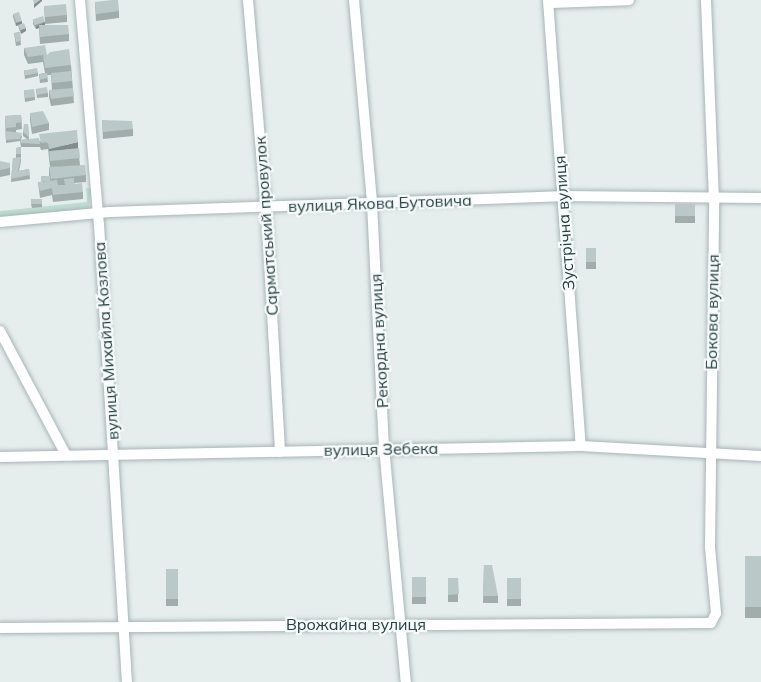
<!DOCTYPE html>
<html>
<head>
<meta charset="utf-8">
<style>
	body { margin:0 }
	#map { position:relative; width:761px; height:682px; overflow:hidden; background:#e5eeed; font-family:Mulish,sans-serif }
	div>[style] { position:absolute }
	.green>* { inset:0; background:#bedfd1 }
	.roads { filter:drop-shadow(0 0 2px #a7b6b6) drop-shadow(0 0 2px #a7b6b6) }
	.minor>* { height:10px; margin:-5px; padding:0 5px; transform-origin:5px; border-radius:5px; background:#fff }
	.wall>* { inset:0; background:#a0adab; transform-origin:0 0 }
	.shaded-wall>* { inset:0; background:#828d8b }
	.building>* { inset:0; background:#bac9c7; transform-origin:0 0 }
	span { translate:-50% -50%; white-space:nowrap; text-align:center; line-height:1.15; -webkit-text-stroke:4.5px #f6faf9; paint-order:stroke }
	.street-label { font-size:16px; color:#244041 }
</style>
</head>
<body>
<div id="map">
	<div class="green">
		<div style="clip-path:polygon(86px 188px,92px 189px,88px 210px,0 218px,0 211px,87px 202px)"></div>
	</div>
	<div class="roads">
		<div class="minor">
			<div style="left:80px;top:0;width:226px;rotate:85.2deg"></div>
			<div style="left:99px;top:225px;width:458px;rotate:86.5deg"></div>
			<div style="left:248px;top:0;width:209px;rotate:85.1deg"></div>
			<div style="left:266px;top:208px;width:244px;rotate:86.7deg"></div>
			<div style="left:354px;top:0;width:204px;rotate:84.9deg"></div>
			<div style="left:372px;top:203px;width:244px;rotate:87.2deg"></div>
			<div style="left:384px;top:447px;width:236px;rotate:84.7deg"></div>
			<div style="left:548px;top:0;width:447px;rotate:85.8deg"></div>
			<div style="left:549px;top:3px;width:80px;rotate:-2.1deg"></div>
			<div style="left:0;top:222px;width:110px;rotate:-5.2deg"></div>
			<div style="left:110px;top:212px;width:451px;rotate:-2deg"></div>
			<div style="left:561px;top:196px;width:200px;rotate:0.6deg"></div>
			<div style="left:0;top:331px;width:138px;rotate:62deg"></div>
			<div style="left:0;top:457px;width:581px;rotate:-1.08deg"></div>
			<div style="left:581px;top:446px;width:180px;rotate:3.2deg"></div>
			<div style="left:0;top:628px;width:711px;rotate:-0.4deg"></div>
			<div style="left:711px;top:623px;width:11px;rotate:-63deg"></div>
			<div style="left:716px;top:613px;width:66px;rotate:-95.2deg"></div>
			<div style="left:710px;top:547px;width:347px;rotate:-89.3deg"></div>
			<div style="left:714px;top:200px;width:200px;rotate:-92.3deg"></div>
		</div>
	</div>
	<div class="wall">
		<div style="clip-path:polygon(95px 2px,119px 11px,119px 18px,96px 21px)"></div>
		<div style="clip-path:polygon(44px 6px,67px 15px,67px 22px,45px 24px,45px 22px,45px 25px,69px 34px,69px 41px,40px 44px,39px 28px,36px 29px,33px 24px,33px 20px,45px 22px)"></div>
		<div style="clip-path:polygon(13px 14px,22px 24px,26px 31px,20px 33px,21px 45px,16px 46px,14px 33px,20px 32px,18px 25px,16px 26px,13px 17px)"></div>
		<div style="clip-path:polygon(24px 48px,47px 55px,71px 65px,74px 103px,51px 106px,49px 97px,49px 90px,52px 90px,51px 75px,47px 75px,48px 82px,40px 83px,39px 74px,45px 73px,43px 62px,28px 64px,24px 55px)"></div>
		<div style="clip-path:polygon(24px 70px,38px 73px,38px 76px,25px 79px)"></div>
		<div style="clip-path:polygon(36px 89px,48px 93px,48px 97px,37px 98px)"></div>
		<div style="clip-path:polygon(24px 90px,35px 97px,35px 100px,25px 102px)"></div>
		<div style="clip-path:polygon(30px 113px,49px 123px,49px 130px,32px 134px,30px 120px)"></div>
		<div style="clip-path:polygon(21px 115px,22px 129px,16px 130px,16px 132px,22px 136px,21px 140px,27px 139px,23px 136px,23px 132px,28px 124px,29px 139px,78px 148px,80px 165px,86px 175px,86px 182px,74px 183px,83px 192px,83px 199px,53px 202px,52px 195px,40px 198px,38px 182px,41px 182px,49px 176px,49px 167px,50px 167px,48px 149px,41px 150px,40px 147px,21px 147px,20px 141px,6px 143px,5px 116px)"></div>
		<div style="clip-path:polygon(102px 120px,133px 129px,133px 136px,103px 139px)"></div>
		<div style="clip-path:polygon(21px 147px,21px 161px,19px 171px,29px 169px,30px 179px,11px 182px,13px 158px,16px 158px,16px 148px)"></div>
		<div style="clip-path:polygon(0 161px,10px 168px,10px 175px,0 177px)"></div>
		<div style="clip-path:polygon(42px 199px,42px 207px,32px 208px,31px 204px)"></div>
		<div style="left:675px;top:204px;width:20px;height:19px"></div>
		<div style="left:596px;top:248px;width:21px;height:10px;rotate:90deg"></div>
		<div style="left:745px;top:556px;width:16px;height:62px"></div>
		<div style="clip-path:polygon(484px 565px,498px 596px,498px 603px,483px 603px)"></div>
		<div style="left:166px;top:569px;width:12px;height:37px"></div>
		<div style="left:426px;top:577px;width:27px;height:14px;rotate:90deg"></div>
		<div style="left:448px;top:578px;width:10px;height:24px"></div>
		<div style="left:507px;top:578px;width:14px;height:28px"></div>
	</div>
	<div class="shaded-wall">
		<div style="clip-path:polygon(40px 0,42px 0,42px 1px,34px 8px,34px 4px)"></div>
		<div style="clip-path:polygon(22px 21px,22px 24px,16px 26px,16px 23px)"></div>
		<div style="clip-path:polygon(45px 22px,45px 26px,36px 29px,36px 26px)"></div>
		<div style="clip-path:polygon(26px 28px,26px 31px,21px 34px,21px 30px)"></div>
		<div style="clip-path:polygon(78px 142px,78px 149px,49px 151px,49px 156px,49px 149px)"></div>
	</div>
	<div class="building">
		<div style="clip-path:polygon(33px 0,40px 0,34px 4px)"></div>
		<div style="clip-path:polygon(112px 0,118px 0,119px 11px,96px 14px,95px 2px)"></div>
		<div style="left:66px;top:4px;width:11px;height:22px;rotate:85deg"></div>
		<div style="left:19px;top:12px;width:9px;height:6px;rotate:72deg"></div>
		<div style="left:43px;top:16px;width:6px;height:11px;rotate:72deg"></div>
		<div style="clip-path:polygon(24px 23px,26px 28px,21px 30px,18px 25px)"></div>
		<div style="clip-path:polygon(39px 25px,68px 25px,69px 34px,40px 37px)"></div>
		<div style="clip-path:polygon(20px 32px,21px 41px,16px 42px,14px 33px)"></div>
		<div style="clip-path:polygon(45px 45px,47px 55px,50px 52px,69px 49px,71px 65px,45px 68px,43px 55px,28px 57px,24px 48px)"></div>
		<div style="left:37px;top:68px;width:5px;height:13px;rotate:79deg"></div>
		<div style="left:71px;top:71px;width:10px;height:20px;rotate:84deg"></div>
		<div style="left:47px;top:73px;width:5px;height:8px;rotate:79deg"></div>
		<div style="left:47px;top:87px;width:6px;height:11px;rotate:81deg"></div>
		<div style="clip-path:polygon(73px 88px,74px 96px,51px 99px,49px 90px)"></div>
		<div style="left:34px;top:89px;width:8px;height:10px;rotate:83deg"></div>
		<div style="clip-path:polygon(43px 111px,49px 123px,32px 127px,30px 113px)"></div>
		<div style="clip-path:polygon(21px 115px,22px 122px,16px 123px,16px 127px,6px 128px,5px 116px)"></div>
		<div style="clip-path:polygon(102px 120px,132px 121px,133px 129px,103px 132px)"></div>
		<div style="clip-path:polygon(24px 124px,28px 124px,29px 137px,23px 132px)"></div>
		<div style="clip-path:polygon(77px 130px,78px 142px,49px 149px,48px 142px,41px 143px,39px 134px)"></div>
		<div style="clip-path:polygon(5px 131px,22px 133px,20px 139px,6px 140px)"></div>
		<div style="clip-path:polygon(39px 138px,40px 144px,21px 143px,20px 140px)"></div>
		<div style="clip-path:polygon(21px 147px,21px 154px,16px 154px,16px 148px)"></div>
		<div style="left:79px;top:148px;width:10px;height:30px;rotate:84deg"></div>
		<div style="clip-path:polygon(21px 157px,18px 171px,29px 169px,30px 175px,11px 179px,13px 158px)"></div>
		<div style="clip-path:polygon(0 161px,10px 163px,10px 168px,0 170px)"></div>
		<div style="clip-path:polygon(85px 165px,86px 175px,51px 179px,49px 167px)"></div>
		<div style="left:50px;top:176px;width:5px;height:9px;rotate:90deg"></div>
		<div style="clip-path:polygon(74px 178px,74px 184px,82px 183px,83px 192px,53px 195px,52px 188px,40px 191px,38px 182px,57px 180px,58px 185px,65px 185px,64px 179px)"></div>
		<div style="left:42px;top:199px;width:5px;height:11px;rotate:90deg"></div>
		<div style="left:675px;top:204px;width:20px;height:12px"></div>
		<div style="left:596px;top:248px;width:14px;height:10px;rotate:90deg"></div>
		<div style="left:745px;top:556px;width:16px;height:51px"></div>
		<div style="clip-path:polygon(484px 565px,492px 565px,498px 596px,483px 596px)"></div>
		<div style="left:166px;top:569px;width:12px;height:30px"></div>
		<div style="left:426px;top:577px;width:20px;height:14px;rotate:90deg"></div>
		<div style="clip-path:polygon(448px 578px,458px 578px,459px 594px,448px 595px)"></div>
		<div style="left:507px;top:578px;width:14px;height:21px"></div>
	</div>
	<div class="street-label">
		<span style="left:380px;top:203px;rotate:-2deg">вулиця Якова Бутовича</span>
		<span style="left:564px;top:223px;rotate:-94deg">Зустрічна вулиця</span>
		<span style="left:266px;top:226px;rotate:-94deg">Сарматський провулок</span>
		<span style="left:712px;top:312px;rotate:-89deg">Бокова вулиця</span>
		<span style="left:106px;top:341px;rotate:-94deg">вулиця Михайла Козлова</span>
		<span style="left:379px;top:341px;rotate:-93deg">Рекордна вулиця</span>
		<span style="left:381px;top:449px;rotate:-1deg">вулиця Зебека</span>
		<span style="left:356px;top:624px">Врожайна вулиця</span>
	</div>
</div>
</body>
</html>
